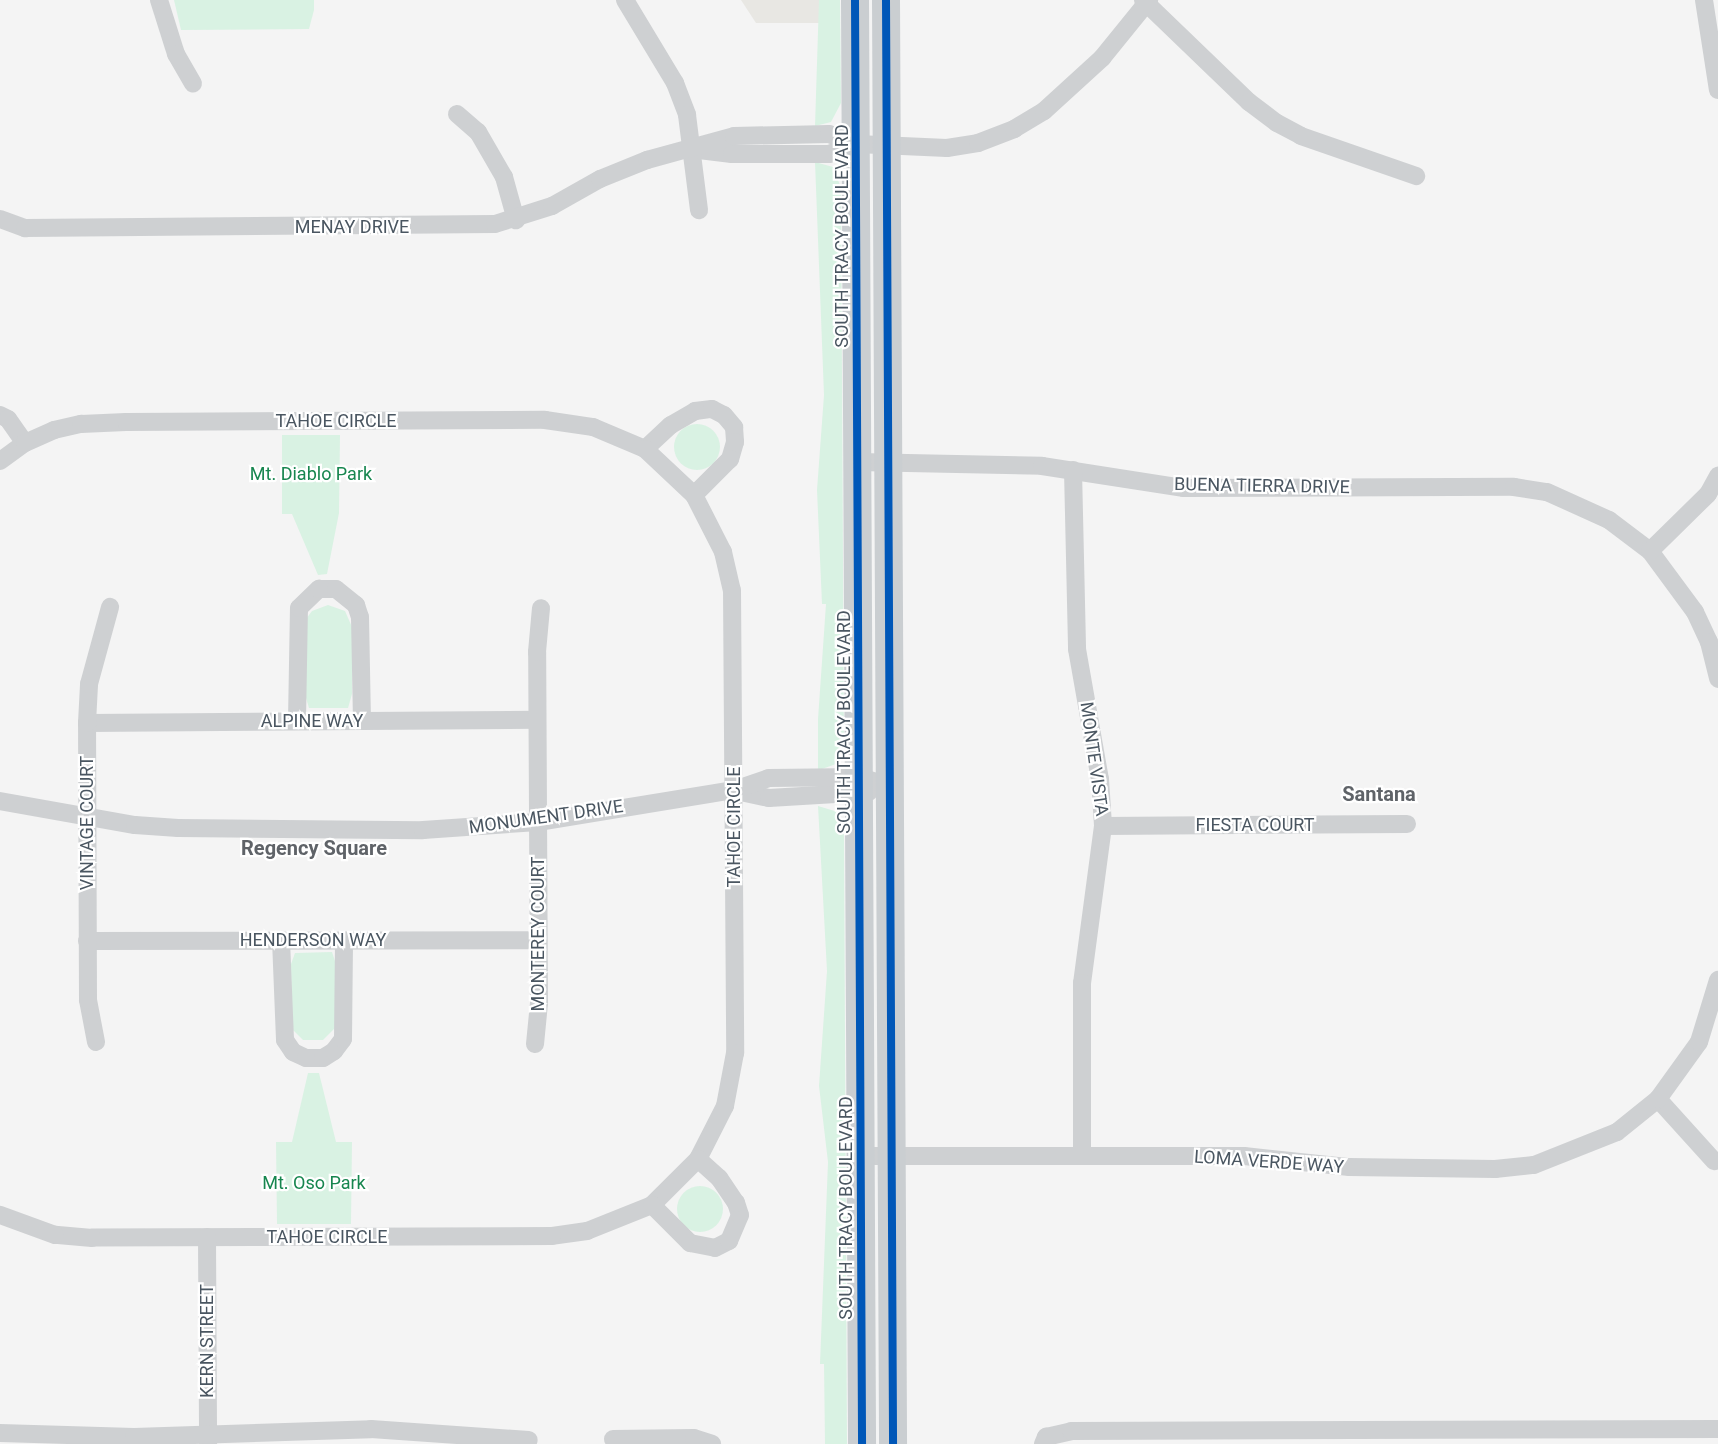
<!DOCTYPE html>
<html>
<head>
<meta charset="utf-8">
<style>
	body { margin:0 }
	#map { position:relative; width:1718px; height:1444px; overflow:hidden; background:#f4f4f4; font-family:Roboto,sans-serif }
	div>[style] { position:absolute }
	.commercial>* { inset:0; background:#e8e7e3 }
	.green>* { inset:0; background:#d9f2e3 }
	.round { border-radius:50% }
	.minor>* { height:18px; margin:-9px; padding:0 9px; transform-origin:9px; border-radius:9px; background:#ced0d2 }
	.primary>* { height:28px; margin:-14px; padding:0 14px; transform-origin:14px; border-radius:14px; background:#caced1 }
	.cycleway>* { height:8px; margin:-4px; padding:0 4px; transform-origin:4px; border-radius:4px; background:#0057b8 }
	span { translate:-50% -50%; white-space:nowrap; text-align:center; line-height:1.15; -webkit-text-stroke:4.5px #fff; paint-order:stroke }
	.street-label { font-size:18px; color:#4a5661 }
	.park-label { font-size:18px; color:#17864f }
	.neighbourhood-label { font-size:20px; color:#5f6368; font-weight:700 }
</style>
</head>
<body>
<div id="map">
	<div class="commercial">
		<div style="clip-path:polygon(741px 0,819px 0,819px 23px,756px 23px)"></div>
	</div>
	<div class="green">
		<div style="clip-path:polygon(174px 0,314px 0,314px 10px,309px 29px,181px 30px)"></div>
		<div style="clip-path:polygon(819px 0,840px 0,841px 103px,831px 122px,815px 126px)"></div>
		<div style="clip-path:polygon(815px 162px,833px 167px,841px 188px,844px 748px,836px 764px,822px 769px,818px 769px,818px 719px,826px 604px,822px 604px,817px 490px,824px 395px)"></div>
		<div class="round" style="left:674px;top:424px;width:46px;height:46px"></div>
		<div style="clip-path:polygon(282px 435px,340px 435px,339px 513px,327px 574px,318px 575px,292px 514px,282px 514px)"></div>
		<div style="clip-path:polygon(328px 605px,345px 611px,352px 627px,352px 694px,348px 708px,309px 708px,306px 698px,306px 619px,312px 611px)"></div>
		<div style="clip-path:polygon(818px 806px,838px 812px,844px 831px,847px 1444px,825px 1444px,824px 1364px,820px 1364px,828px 1162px,819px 1086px,827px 971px)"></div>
		<div style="clip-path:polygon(332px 952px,336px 964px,335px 1028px,323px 1040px,303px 1040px,292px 1029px,291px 964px,295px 953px)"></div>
		<div style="clip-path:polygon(308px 1073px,319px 1073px,336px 1142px,352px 1142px,351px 1224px,277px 1224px,276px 1142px,292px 1142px)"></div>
		<div class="round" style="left:677px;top:1186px;width:46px;height:46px"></div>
	</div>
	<div class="minor">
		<div style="left:159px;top:0;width:57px;rotate:72.5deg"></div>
		<div style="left:176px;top:54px;width:34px;rotate:60deg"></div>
		<div style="left:625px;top:0;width:97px;rotate:58.9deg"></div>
		<div style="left:675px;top:83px;width:34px;rotate:69deg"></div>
		<div style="left:687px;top:115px;width:96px;rotate:82.8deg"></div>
		<div style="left:1143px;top:0;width:147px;rotate:43.9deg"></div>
		<div style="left:1249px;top:102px;width:35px;rotate:37deg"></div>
		<div style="left:1277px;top:123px;width:27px;rotate:28deg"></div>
		<div style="left:1301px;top:136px;width:122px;rotate:19.2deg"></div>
		<div style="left:1704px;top:0;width:91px;rotate:81.2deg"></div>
		<div style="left:457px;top:114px;width:28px;rotate:41deg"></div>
		<div style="left:478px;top:132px;width:52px;rotate:60deg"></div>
		<div style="left:504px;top:177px;width:45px;rotate:74.4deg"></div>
		<div style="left:699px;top:150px;width:33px;rotate:7deg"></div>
		<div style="left:732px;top:154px;width:97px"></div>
		<div style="left:829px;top:154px;width:30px;rotate:-20deg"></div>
		<div style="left:0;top:219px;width:27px;rotate:20deg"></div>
		<div style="left:25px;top:228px;width:470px;rotate:-0.5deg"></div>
		<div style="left:495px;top:224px;width:60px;rotate:-17.5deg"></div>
		<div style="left:552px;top:206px;width:55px;rotate:-29.4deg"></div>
		<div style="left:600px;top:179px;width:51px;rotate:-22deg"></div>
		<div style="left:647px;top:160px;width:90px;rotate:-15.4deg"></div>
		<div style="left:734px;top:136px;width:95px;rotate:-1.2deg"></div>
		<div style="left:829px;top:134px;width:30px;rotate:20deg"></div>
		<div style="left:857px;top:144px;width:90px;rotate:2.5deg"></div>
		<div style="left:947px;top:148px;width:31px;rotate:-9deg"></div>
		<div style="left:978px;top:143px;width:39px;rotate:-21deg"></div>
		<div style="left:1014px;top:129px;width:35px;rotate:-31deg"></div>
		<div style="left:1044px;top:111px;width:79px;rotate:-42.4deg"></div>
		<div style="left:1102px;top:58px;width:75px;rotate:-51deg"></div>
		<div style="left:0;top:415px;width:9px;rotate:27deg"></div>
		<div style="left:8px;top:419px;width:29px;rotate:55deg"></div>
		<div style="left:645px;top:449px;width:35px;rotate:-43deg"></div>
		<div style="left:671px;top:425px;width:28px;rotate:-30deg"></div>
		<div style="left:695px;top:411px;width:17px;rotate:-7deg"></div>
		<div style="left:712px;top:409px;width:13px;rotate:27deg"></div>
		<div style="left:724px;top:415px;width:16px;rotate:50deg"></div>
		<div style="left:734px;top:427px;width:15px;rotate:86deg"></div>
		<div style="left:735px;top:442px;width:18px;rotate:106deg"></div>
		<div style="left:730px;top:459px;width:51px;rotate:135deg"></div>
		<div style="left:0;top:461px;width:31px;rotate:-36deg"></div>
		<div style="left:25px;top:443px;width:32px;rotate:-24deg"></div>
		<div style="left:54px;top:430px;width:28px;rotate:-13deg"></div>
		<div style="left:81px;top:424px;width:45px;rotate:-2.5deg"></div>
		<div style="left:126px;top:422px;width:419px;rotate:-0.3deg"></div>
		<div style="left:545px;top:420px;width:49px;rotate:8.3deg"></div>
		<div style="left:593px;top:427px;width:56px;rotate:22.9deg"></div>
		<div style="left:645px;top:449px;width:67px;rotate:43.2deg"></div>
		<div style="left:694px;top:495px;width:64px;rotate:63deg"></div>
		<div style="left:723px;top:552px;width:39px;rotate:77deg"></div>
		<div style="left:732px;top:590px;width:463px;rotate:89.6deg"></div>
		<div style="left:735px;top:1053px;width:54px;rotate:100.7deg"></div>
		<div style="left:725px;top:1106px;width:59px;rotate:117deg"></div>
		<div style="left:698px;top:1159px;width:65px;rotate:135deg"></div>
		<div style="left:652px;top:1205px;width:70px;rotate:158.2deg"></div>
		<div style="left:587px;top:1231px;width:35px;rotate:172deg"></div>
		<div style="left:552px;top:1236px;width:460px;rotate:179.8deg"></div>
		<div style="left:92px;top:1238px;width:37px;rotate:-175deg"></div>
		<div style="left:55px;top:1235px;width:59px;rotate:-160deg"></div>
		<div style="left:858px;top:462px;width:184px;rotate:1.2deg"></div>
		<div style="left:1042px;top:466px;width:144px;rotate:8.8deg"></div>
		<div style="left:1184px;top:488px;width:330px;rotate:-0.2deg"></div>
		<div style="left:1514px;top:487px;width:33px;rotate:9deg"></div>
		<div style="left:1547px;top:492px;width:68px;rotate:24.3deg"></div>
		<div style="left:1609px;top:520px;width:51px;rotate:37.1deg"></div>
		<div style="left:1650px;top:551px;width:76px;rotate:53.6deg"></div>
		<div style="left:1695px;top:612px;width:33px;rotate:65deg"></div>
		<div style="left:1709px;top:642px;width:38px;rotate:76deg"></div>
		<div style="left:1073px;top:470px;width:179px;rotate:88.7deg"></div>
		<div style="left:1077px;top:649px;width:132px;rotate:80deg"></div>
		<div style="left:1100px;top:779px;width:47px;rotate:86.3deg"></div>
		<div style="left:1103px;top:826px;width:158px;rotate:97.6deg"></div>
		<div style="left:1082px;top:983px;width:173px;rotate:90deg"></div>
		<div style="left:1650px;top:551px;width:81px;rotate:-44.5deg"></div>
		<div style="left:1708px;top:494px;width:21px;rotate:-61deg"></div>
		<div style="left:297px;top:721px;width:113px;rotate:-89deg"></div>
		<div style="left:299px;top:608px;width:28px;rotate:-44deg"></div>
		<div style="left:319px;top:589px;width:17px"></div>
		<div style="left:336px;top:589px;width:26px;rotate:39deg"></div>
		<div style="left:356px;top:605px;width:13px;rotate:72deg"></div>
		<div style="left:360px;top:617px;width:104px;rotate:88.9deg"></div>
		<div style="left:87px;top:723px;width:450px;rotate:-0.4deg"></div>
		<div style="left:736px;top:791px;width:34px;rotate:12deg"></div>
		<div style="left:769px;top:798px;width:100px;rotate:-3.4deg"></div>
		<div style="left:0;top:801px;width:137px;rotate:10.1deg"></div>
		<div style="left:135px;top:825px;width:43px;rotate:4deg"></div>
		<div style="left:178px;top:828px;width:245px;rotate:0.5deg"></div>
		<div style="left:423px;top:830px;width:115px;rotate:-4deg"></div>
		<div style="left:538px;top:822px;width:199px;rotate:-9.3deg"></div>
		<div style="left:734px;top:790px;width:37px;rotate:-19deg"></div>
		<div style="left:769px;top:778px;width:90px;rotate:-0.6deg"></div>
		<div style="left:859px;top:777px;width:33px;rotate:16deg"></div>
		<div style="left:1103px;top:826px;width:304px;rotate:-0.4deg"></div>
		<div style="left:281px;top:940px;width:100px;rotate:87.7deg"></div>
		<div style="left:285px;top:1040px;width:14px;rotate:56deg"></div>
		<div style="left:293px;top:1052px;width:14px;rotate:25deg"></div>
		<div style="left:306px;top:1058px;width:17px"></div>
		<div style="left:323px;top:1058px;width:13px;rotate:-32deg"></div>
		<div style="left:334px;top:1051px;width:15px;rotate:-53deg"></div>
		<div style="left:343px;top:1039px;width:99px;rotate:-89.4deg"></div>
		<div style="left:87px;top:941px;width:451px;rotate:-0.1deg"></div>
		<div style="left:96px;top:1042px;width:43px;rotate:-100.8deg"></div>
		<div style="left:88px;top:1000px;width:277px;rotate:-90.2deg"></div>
		<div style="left:87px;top:723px;width:39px;rotate:-87deg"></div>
		<div style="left:89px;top:684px;width:80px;rotate:-74.7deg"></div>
		<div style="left:535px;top:1044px;width:41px;rotate:-84.4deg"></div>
		<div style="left:539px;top:1003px;width:351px;rotate:-90.3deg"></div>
		<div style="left:537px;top:652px;width:44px;rotate:-84.8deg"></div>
		<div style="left:1658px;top:1099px;width:84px;rotate:47.9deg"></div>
		<div style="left:861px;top:1156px;width:383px"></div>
		<div style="left:1244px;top:1156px;width:106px;rotate:6deg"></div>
		<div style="left:1349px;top:1167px;width:146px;rotate:0.8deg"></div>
		<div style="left:1495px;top:1169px;width:39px;rotate:-6deg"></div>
		<div style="left:1534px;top:1165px;width:89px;rotate:-21.7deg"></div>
		<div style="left:1617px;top:1132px;width:53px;rotate:-38.8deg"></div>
		<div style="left:1658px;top:1099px;width:70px;rotate:-54.3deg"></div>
		<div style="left:1699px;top:1042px;width:65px;rotate:-73deg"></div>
		<div style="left:652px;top:1205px;width:54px;rotate:45deg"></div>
		<div style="left:690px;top:1243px;width:25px;rotate:11deg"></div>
		<div style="left:715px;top:1248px;width:16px;rotate:-27deg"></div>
		<div style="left:729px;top:1241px;width:28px;rotate:-67deg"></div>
		<div style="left:740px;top:1215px;width:13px;rotate:-108deg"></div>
		<div style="left:736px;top:1203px;width:30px;rotate:-124deg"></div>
		<div style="left:719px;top:1178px;width:28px;rotate:-138deg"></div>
		<div style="left:207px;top:1237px;width:207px;rotate:89.7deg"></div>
		<div style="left:0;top:1433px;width:134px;rotate:1.7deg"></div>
		<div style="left:134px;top:1437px;width:237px;rotate:-1.9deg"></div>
		<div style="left:371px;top:1429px;width:158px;rotate:4deg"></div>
		<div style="left:613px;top:1439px;width:81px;rotate:-0.7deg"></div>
		<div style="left:694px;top:1438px;width:19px;rotate:18deg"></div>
		<div style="left:1043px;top:1444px;width:8px;rotate:-67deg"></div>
		<div style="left:1046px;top:1437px;width:26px;rotate:-13deg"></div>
		<div style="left:1071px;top:1431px;width:647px;rotate:-0.18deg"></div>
	</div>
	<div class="primary">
		<div style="left:855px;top:0;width:1444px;rotate:89.72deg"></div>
		<div style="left:886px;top:0;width:1444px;rotate:89.72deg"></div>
	</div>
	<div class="cycleway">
		<div style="left:855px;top:0;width:1444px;rotate:89.72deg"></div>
		<div style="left:886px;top:0;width:1444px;rotate:89.72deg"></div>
	</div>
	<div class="street-label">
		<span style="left:352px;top:227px">MENAY DRIVE</span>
		<span style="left:842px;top:236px;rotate:-90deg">SOUTH TRACY BOULEVARD</span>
		<span style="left:336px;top:421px">TAHOE CIRCLE</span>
		<span style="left:1262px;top:486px;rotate:1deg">BUENA TIERRA DRIVE</span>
		<span style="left:312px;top:721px">ALPINE WAY</span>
		<span style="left:844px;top:722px;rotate:-90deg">SOUTH TRACY BOULEVARD</span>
		<span style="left:1094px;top:759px;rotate:82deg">MONTE VISTA</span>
		<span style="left:546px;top:817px;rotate:-8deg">MONUMENT DRIVE</span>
		<span style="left:87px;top:823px;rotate:-90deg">VINTAGE COURT</span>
		<span style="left:1255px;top:825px">FIESTA COURT</span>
		<span style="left:734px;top:827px;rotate:-90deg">TAHOE CIRCLE</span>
		<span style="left:538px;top:934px;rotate:-90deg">MONTEREY COURT</span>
		<span style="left:313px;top:940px">HENDERSON WAY</span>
		<span style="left:1269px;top:1162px;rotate:4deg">LOMA VERDE WAY</span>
		<span style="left:846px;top:1208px;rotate:-90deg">SOUTH TRACY BOULEVARD</span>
		<span style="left:327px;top:1237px">TAHOE CIRCLE</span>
		<span style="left:207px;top:1341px;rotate:-90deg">KERN STREET</span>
	</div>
	<div class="park-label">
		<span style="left:311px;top:474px">Mt. Diablo Park</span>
		<span style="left:314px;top:1183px">Mt. Oso Park</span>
	</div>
	<div class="neighbourhood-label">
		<span style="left:1379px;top:794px">Santana</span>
		<span style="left:314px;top:848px">Regency Square</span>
	</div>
</div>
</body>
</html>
